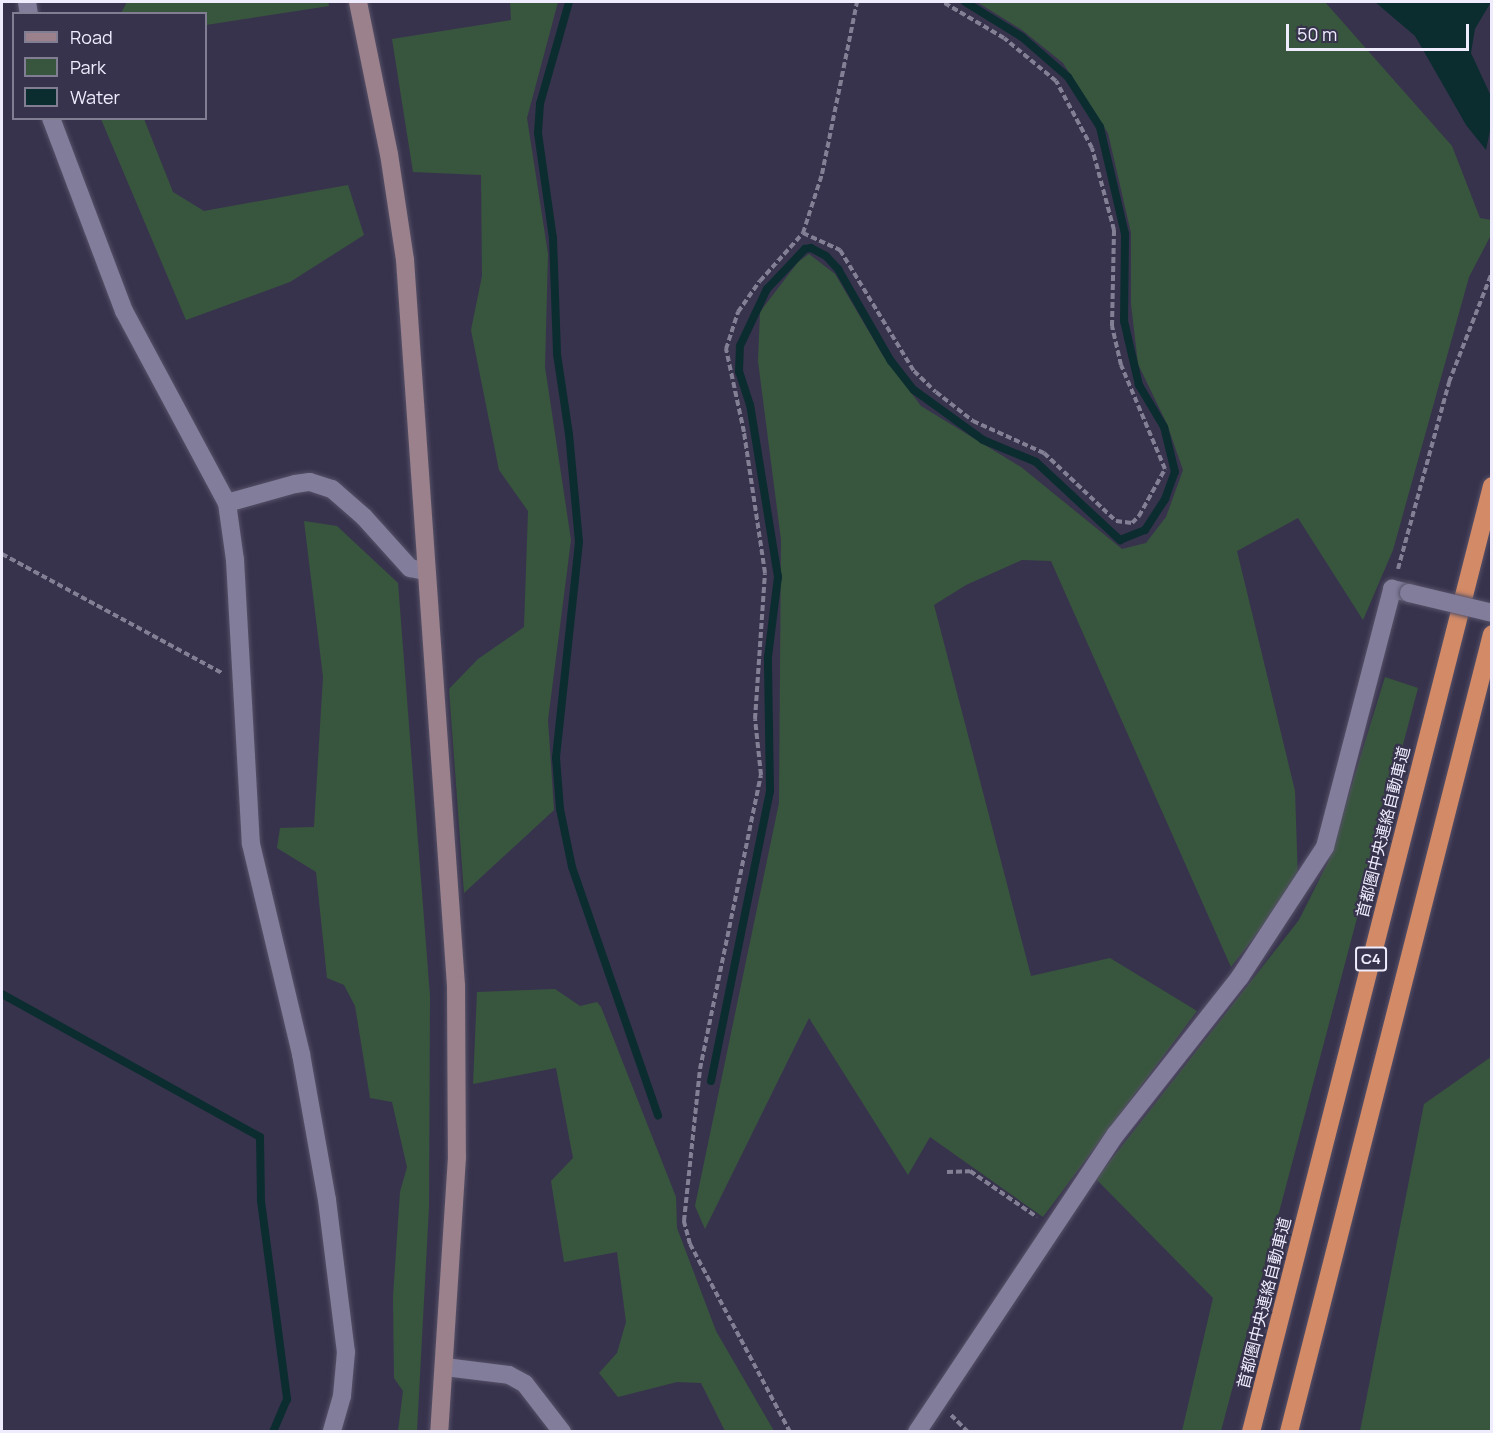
<!DOCTYPE html>
<html>
<head>
<meta charset="utf-8">
<style>
	body { margin:0 }
	#map { position:relative; width:1493px; height:1433px; overflow:hidden; background:#38334d; font-family:Manrope,"Noto Sans JP",sans-serif }
	div>[style] { position:absolute }
	.green>* { inset:0; background:#38563d }
	.water>* { inset:0; background:#0c2d30 }
	.stream>* { height:8px; margin:-4px; padding:0 4px; transform-origin:4px; border-radius:4px; background:#0c2d30 }
	.path>* { height:4px; margin-top:-2px; transform-origin:0; background:repeating-linear-gradient(90deg,#838096 0 6px,transparent 0 9px) }
	.roads { filter:drop-shadow(0 0 2px #565168) drop-shadow(0 0 2px #565168) }
	.street>* { height:18px; margin:-9px; padding:0 9px; transform-origin:9px; border-radius:9px; background:#827d9b }
	.secondary>* { height:18px; margin:-9px; padding:0 9px; transform-origin:9px; border-radius:9px; background:#9a818b }
	.highway>* { height:18px; margin:-9px; padding:0 9px; transform-origin:9px; border-radius:9px; background:#d38a66 }
	.bridges { filter:drop-shadow(0 0 2px #565168) drop-shadow(0 0 2px #565168) }
	.street-bridge>* { height:18px; margin:-9px; padding:0 9px; transform-origin:9px; border-radius:9px; background:#827d9b }
	span { translate:-50% -50%; white-space:nowrap; text-align:center; line-height:1.15; -webkit-text-stroke:4.5px #38334d; paint-order:stroke }
	.shield-label span { padding:2px 4px; background:#38334d; border:2px solid; border-radius:4px; -webkit-text-stroke-width:0 }
	.shield-label { font-size:15px; color:#eeecfd; font-weight:700 }
	.street-label { font-size:16px; color:#eeecfd }
	.frame { position:absolute; inset:0; border:3px solid #eeecfd; pointer-events:none }
	.legend { position:absolute; left:12px; top:12px; width:195px; height:108px; box-sizing:border-box; background:#38334d; border:2px solid #817d93; margin:0; padding:8px 10px; list-style:none; font-size:18px; color:#eeecfd }
	.legend li { display:flex; align-items:center; gap:12px; height:30px }
	.legend b { width:30px; border:2px solid #817d93 }
	.scale { position:absolute; left:1286px; top:24px; width:183px; height:27px; box-sizing:border-box; border:3px solid #eeecfd; border-top:0; padding-left:8px; font-size:18px; line-height:21px; white-space:nowrap; color:#eeecfd; -webkit-text-stroke:4px #38334d; paint-order:stroke }
</style>
</head>
<body>
<div id="map">
	<div class="green">
		<div style="clip-path:polygon(127px 2px,328px 2px,329px 6px,206px 25px,206px 14px,121px 13px)"></div>
		<div style="clip-path:polygon(510px 2px,558px 2px,527px 118px,548px 254px,545px 367px,571px 540px,548px 720px,554px 810px,464px 893px,449px 689px,478px 659px,524px 627px,528px 511px,499px 470px,471px 330px,482px 276px,481px 175px,413px 172px,392px 39px,511px 20px)"></div>
		<div style="clip-path:polygon(977px 2px,1325px 2px,1452px 146px,1480px 218px,1491px 220px,1492px 233px,1469px 277px,1393px 550px,1363px 620px,1298px 518px,1237px 551px,1295px 791px,1298px 881px,1231px 967px,1051px 561px,1022px 560px,966px 585px,934px 605px,1031px 976px,1110px 958px,1197px 1011px,1043px 1217px,930px 1137px,908px 1175px,809px 1018px,705px 1229px,695px 1206px,779px 803px,781px 540px,758px 361px,760px 312px,798px 262px,809px 254px,835px 274px,882px 354px,921px 406px,1021px 467px,1122px 549px,1146px 543px,1166px 517px,1183px 470px,1167px 424px,1138px 364px,1131px 304px,1131px 233px,1108px 133px,1063px 63px,1022px 30px)"></div>
		<div style="clip-path:polygon(101px 119px,144px 119px,173px 192px,204px 211px,348px 185px,364px 235px,290px 282px,186px 320px)"></div>
		<div style="clip-path:polygon(304px 521px,337px 526px,398px 583px,430px 996px,429px 1207px,417px 1431px,398px 1431px,403px 1391px,394px 1378px,393px 1297px,400px 1192px,407px 1167px,392px 1102px,370px 1098px,355px 1006px,344px 985px,327px 978px,316px 872px,277px 848px,280px 828px,314px 827px,323px 677px)"></div>
		<div style="clip-path:polygon(1385px 677px,1418px 688px,1221px 1431px,1182px 1431px,1213px 1298px,1096px 1179px,1299px 920px,1328px 862px)"></div>
		<div style="clip-path:polygon(555px 989px,580px 1006px,597px 1002px,601px 1007px,676px 1197px,677px 1228px,716px 1331px,774px 1431px,725px 1431px,701px 1383px,677px 1382px,618px 1397px,599px 1373px,617px 1353px,626px 1322px,617px 1252px,564px 1262px,551px 1181px,573px 1158px,556px 1068px,473px 1084px,477px 992px)"></div>
		<div style="clip-path:polygon(1491px 1057px,1491px 1431px,1360px 1431px,1424px 1104px)"></div>
	</div>
	<div class="water">
		<div style="clip-path:polygon(1375px 2px,1491px 2px,1475px 29px,1471px 53px,1491px 96px,1491px 126px,1486px 150px,1466px 125px,1415px 36px)"></div>
	</div>
	<div class="stream">
		<div style="left:569px;top:2px;width:106px;rotate:105.9deg"></div>
		<div style="left:540px;top:104px;width:29px;rotate:94deg"></div>
		<div style="left:538px;top:133px;width:106px;rotate:81.9deg"></div>
		<div style="left:553px;top:238px;width:116px;rotate:88deg"></div>
		<div style="left:557px;top:354px;width:81px;rotate:81.5deg"></div>
		<div style="left:569px;top:434px;width:108px;rotate:84.7deg"></div>
		<div style="left:579px;top:542px;width:217px;rotate:96.1deg"></div>
		<div style="left:556px;top:758px;width:51px;rotate:85.5deg"></div>
		<div style="left:560px;top:809px;width:59px;rotate:78.3deg"></div>
		<div style="left:572px;top:867px;width:263px;rotate:70.9deg"></div>
		<div style="left:2px;top:994px;width:295px;rotate:29deg"></div>
		<div style="left:260px;top:1137px;width:64px;rotate:89.1deg"></div>
		<div style="left:261px;top:1201px;width:200px;rotate:82.5deg"></div>
		<div style="left:287px;top:1399px;width:36px;rotate:113deg"></div>
		<div style="left:711px;top:1081px;width:296px;rotate:-78.5deg"></div>
		<div style="left:770px;top:791px;width:134px;rotate:-90.9deg"></div>
		<div style="left:768px;top:657px;width:81px;rotate:-82.9deg"></div>
		<div style="left:778px;top:577px;width:174px;rotate:-99.2deg"></div>
		<div style="left:750px;top:405px;width:35px;rotate:-108deg"></div>
		<div style="left:739px;top:372px;width:26px;rotate:-88deg"></div>
		<div style="left:740px;top:346px;width:63px;rotate:-64.7deg"></div>
		<div style="left:767px;top:289px;width:55px;rotate:-46.5deg"></div>
		<div style="left:805px;top:249px;width:6px;rotate:-9deg"></div>
		<div style="left:811px;top:248px;width:17px;rotate:28deg"></div>
		<div style="left:826px;top:256px;width:18px;rotate:47deg"></div>
		<div style="left:838px;top:269px;width:106px;rotate:60.1deg"></div>
		<div style="left:891px;top:361px;width:37px;rotate:52deg"></div>
		<div style="left:914px;top:390px;width:85px;rotate:35.9deg"></div>
		<div style="left:983px;top:440px;width:57px;rotate:22.5deg"></div>
		<div style="left:1036px;top:462px;width:115px;rotate:42.9deg"></div>
		<div style="left:1120px;top:540px;width:27px;rotate:-22deg"></div>
		<div style="left:1145px;top:530px;width:37px;rotate:-57deg"></div>
		<div style="left:1165px;top:499px;width:29px;rotate:-70deg"></div>
		<div style="left:1175px;top:472px;width:46px;rotate:-103.7deg"></div>
		<div style="left:1164px;top:427px;width:49px;rotate:-120.8deg"></div>
		<div style="left:1139px;top:385px;width:48px;rotate:-103.2deg"></div>
		<div style="left:1128px;top:338px;width:17px;rotate:-103deg"></div>
		<div style="left:1124px;top:321px;width:87px;rotate:-89.3deg"></div>
		<div style="left:1125px;top:234px;width:110px;rotate:-103.2deg"></div>
		<div style="left:1100px;top:127px;width:59px;rotate:-122.6deg"></div>
		<div style="left:1068px;top:77px;width:61px;rotate:-139deg"></div>
		<div style="left:1022px;top:37px;width:67px;rotate:-148.4deg"></div>
	</div>
	<div class="path">
		<div style="left:803px;top:233px;width:41px;rotate:24.7deg"></div>
		<div style="left:840px;top:250px;width:142px;rotate:58.6deg"></div>
		<div style="left:914px;top:371px;width:30px;rotate:44deg"></div>
		<div style="left:936px;top:392px;width:47px;rotate:38.1deg"></div>
		<div style="left:973px;top:421px;width:78px;rotate:24.3deg"></div>
		<div style="left:1044px;top:453px;width:99px;rotate:43.4deg"></div>
		<div style="left:1116px;top:521px;width:16px;rotate:7deg"></div>
		<div style="left:1132px;top:523px;width:10px;rotate:-45deg"></div>
		<div style="left:1139px;top:516px;width:54px;rotate:-61deg"></div>
		<div style="left:1165px;top:469px;width:113px;rotate:-112.9deg"></div>
		<div style="left:1121px;top:365px;width:40px;rotate:-103deg"></div>
		<div style="left:1112px;top:326px;width:96px;rotate:-88.8deg"></div>
		<div style="left:1114px;top:230px;width:85px;rotate:-105deg"></div>
		<div style="left:1092px;top:148px;width:76px;rotate:-118.2deg"></div>
		<div style="left:1056px;top:81px;width:67px;rotate:-140.4deg"></div>
		<div style="left:1004px;top:38px;width:71px;rotate:-149.5deg"></div>
		<div style="left:2px;top:554px;width:250px;rotate:28.4deg"></div>
		<div style="left:1398px;top:569px;width:194px;rotate:-74.7deg"></div>
		<div style="left:1449px;top:382px;width:118px;rotate:-68.6deg"></div>
		<div style="left:947px;top:1172px;width:23px;rotate:-2deg"></div>
		<div style="left:970px;top:1171px;width:81px;rotate:34.5deg"></div>
		<div style="left:951px;top:1415px;width:24px;rotate:45deg"></div>
		<div style="left:790px;top:1432px;width:213px;rotate:-118deg"></div>
		<div style="left:690px;top:1244px;width:24px;rotate:-105deg"></div>
		<div style="left:684px;top:1221px;width:153px;rotate:-84deg"></div>
		<div style="left:700px;top:1069px;width:300px;rotate:-78.3deg"></div>
		<div style="left:761px;top:775px;width:56px;rotate:-96.1deg"></div>
		<div style="left:755px;top:719px;width:146px;rotate:-86.1deg"></div>
		<div style="left:765px;top:573px;width:143px;rotate:-98.5deg"></div>
		<div style="left:744px;top:432px;width:85px;rotate:-102.2deg"></div>
		<div style="left:726px;top:349px;width:39px;rotate:-72deg"></div>
		<div style="left:738px;top:312px;width:38px;rotate:-55deg"></div>
		<div style="left:760px;top:281px;width:64px;rotate:-48.1deg"></div>
		<div style="left:803px;top:233px;width:62px;rotate:-72.1deg"></div>
		<div style="left:822px;top:174px;width:176px;rotate:-78.5deg"></div>
	</div>
	<div class="roads">
		<div class="street">
			<div style="left:27px;top:2px;width:12px;rotate:81deg"></div>
			<div style="left:51px;top:118px;width:206px;rotate:69.3deg"></div>
			<div style="left:124px;top:311px;width:218px;rotate:61.8deg"></div>
			<div style="left:227px;top:503px;width:58px;rotate:82deg"></div>
			<div style="left:235px;top:560px;width:284px;rotate:86.8deg"></div>
			<div style="left:251px;top:844px;width:216px;rotate:76.6deg"></div>
			<div style="left:301px;top:1054px;width:148px;rotate:79.9deg"></div>
			<div style="left:327px;top:1200px;width:153px;rotate:82.9deg"></div>
			<div style="left:346px;top:1352px;width:44px;rotate:95.2deg"></div>
			<div style="left:342px;top:1396px;width:37px;rotate:106deg"></div>
			<div style="left:227px;top:503px;width:71px;rotate:-15.6deg"></div>
			<div style="left:295px;top:484px;width:15px;rotate:-8deg"></div>
			<div style="left:310px;top:482px;width:23px;rotate:18deg"></div>
			<div style="left:332px;top:489px;width:43px;rotate:41.2deg"></div>
			<div style="left:364px;top:517px;width:69px;rotate:48deg"></div>
			<div style="left:410px;top:568px;width:16px;rotate:11deg"></div>
			<div style="left:445px;top:1367px;width:64px;rotate:7.1deg"></div>
			<div style="left:509px;top:1375px;width:18px;rotate:29deg"></div>
			<div style="left:525px;top:1384px;width:61px;rotate:52.4deg"></div>
			<div style="left:917px;top:1432px;width:358px;rotate:-56.3deg"></div>
			<div style="left:1116px;top:1134px;width:200px;rotate:-51.7deg"></div>
			<div style="left:1240px;top:977px;width:155px;rotate:-56.8deg"></div>
			<div style="left:1325px;top:847px;width:267px;rotate:-75.4deg"></div>
			<div style="left:1392px;top:589px;width:17px;rotate:13deg"></div>
		</div>
		<div class="secondary">
			<div style="left:358px;top:2px;width:155px;rotate:78.5deg"></div>
			<div style="left:389px;top:154px;width:107px;rotate:81.4deg"></div>
			<div style="left:405px;top:260px;width:727px;rotate:85.98deg"></div>
			<div style="left:456px;top:985px;width:172px;rotate:89.7deg"></div>
			<div style="left:457px;top:1157px;width:276px;rotate:93.7deg"></div>
		</div>
		<div class="highway">
			<div style="left:1251px;top:1432px;width:976px;rotate:-75.71deg"></div>
			<div style="left:1289px;top:1432px;width:823px;rotate:-75.73deg"></div>
		</div>
	</div>
	<div class="bridges">
		<div class="street-bridge">
			<div style="left:1409px;top:593px;width:85px;rotate:13.5deg"></div>
		</div>
	</div>
	<div class="shield-label">
		<span style="left:1371px;top:959px">C4</span>
	</div>
	<div class="street-label">
		<span style="left:1383px;top:832px;rotate:-76deg">首都圏中央連絡自動車道</span>
		<span style="left:1264px;top:1303px;rotate:-76deg">首都圏中央連絡自動車道</span>
	</div>
	<div class="frame"></div>
	<ul class="legend">
	<li><b style="height:8px;background:#9a818b"></b>Road</li>
	<li><b style="height:16px;background:#38563d"></b>Park</li>
	<li><b style="height:16px;background:#0c2d30"></b>Water</li>
	</ul>
	<div class="scale">50 m</div>
</div>
</body>
</html>
